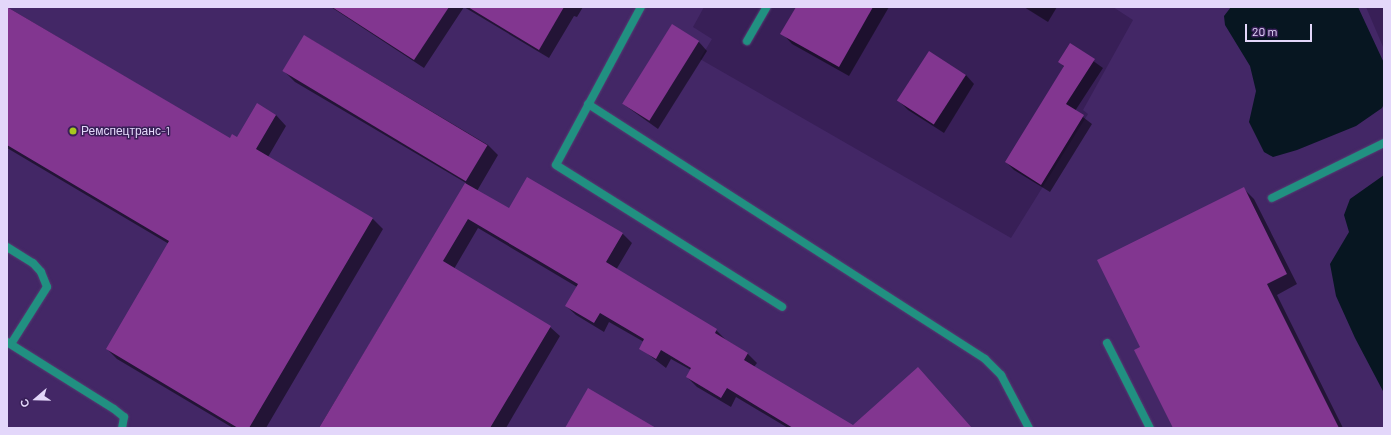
<!DOCTYPE html>
<html>
<head>
<meta charset="utf-8">
<style>
	body { margin:0 }
	#map { position:relative; width:1391px; height:435px; overflow:hidden; background:#381f57; font-family:Barlow,sans-serif }
	div>[style] { position:absolute }
	.built>* { inset:0; background:#432766 }
	.water>* { inset:0; background:#071621 }
	.shadow>* { inset:0; background:#0007 }
	.building>* { inset:0; background:#823690; transform-origin:0 0 }
	.roads { filter:drop-shadow(0 0 1px #533c71) drop-shadow(0 0 1px #533c71) }
	.service>* { height:8px; margin:-4px; padding:0 4px; transform-origin:4px; border-radius:4px; background:#219081 }
	.dots>* { width:11px; height:11px; translate:-50% -50%; box-sizing:border-box; border:2px solid #381f57; border-radius:50% }
	span { translate:-50% -50%; white-space:nowrap; text-align:center; line-height:1.15; -webkit-text-stroke:3px #381f57; paint-order:stroke }
	.poi-label { font-size:12px; color:#e3d7fa }
	.left { translate:0 -50%; text-align:left }
	.frame { position:absolute; inset:0; border:8px solid #e3d7fa; pointer-events:none }
	.north { position:absolute; left:16px; top:379px; width:40px; height:40px; -webkit-text-stroke:3px #381f57; paint-order:stroke; rotate:250deg; font-size:11px; font-weight:700; line-height:16px; text-align:center; color:#e3d7fa }
	.north::after { content:''; display:block; margin:auto; width:14px; height:18px; background:#e3d7fa; clip-path:polygon(50% 0,100% 100%,50% 72%,0 100%) }
	.scale { position:absolute; left:1245px; top:24px; width:67px; height:18px; box-sizing:border-box; border:2px solid #e3d7fa; border-top:0; padding-left:5px; font-size:12px; line-height:14px; white-space:nowrap; color:#e3d7fa; -webkit-text-stroke:3px #381f57; paint-order:stroke }
</style>
</head>
<body>
<div id="map">
	<div class="built">
		<div style="clip-path:polygon(7px 7px,704px 7px,693px 27px,712px 39px,700px 59px,1011px 238px,1088px 114px,1083px 110px,1133px 20px,1113px 7px,1366px 7px,1384px 49px,1384px 428px,7px 428px)"></div>
	</div>
	<div class="water">
		<div style="clip-path:polygon(1231px 7px,1358px 7px,1384px 63px,1384px 104px,1382px 108px,1356px 126px,1297px 150px,1273px 157px,1264px 152px,1249px 122px,1256px 91px,1250px 66px,1225px 25px,1224px 16px)"></div>
		<div style="clip-path:polygon(1384px 175px,1384px 393px,1355px 338px,1336px 296px,1330px 264px,1349px 232px,1344px 215px,1350px 199px)"></div>
	</div>
	<div class="shadow">
		<div style="clip-path:polygon(7px 7px,230px 139px,237px 139px,276px 115px,286px 126px,268px 157px,373px 219px,383px 229px,266px 428px,233px 428px,117px 359px,107px 349px,169px 244px,7px 148px)"></div>
		<div style="clip-path:polygon(331px 7px,583px 7px,577px 17px,574px 16px,549px 58px,464px 7px,424px 68px)"></div>
		<div style="clip-path:polygon(797px 7px,889px 7px,849px 76px,792px 44px,782px 33px)"></div>
		<div style="clip-path:polygon(1024px 7px,1057px 7px,1048px 22px)"></div>
		<div style="clip-path:polygon(672px 25px,699px 42px,707px 51px,658px 129px,623px 104px)"></div>
		<div style="clip-path:polygon(305px 36px,488px 145px,498px 155px,477px 191px,509px 210px,622px 233px,632px 243px,616px 270px,716px 330px,726px 340px,747px 353px,757px 363px,754px 367px,856px 428px,788px 428px,736px 397px,731px 407px,697px 387px,687px 377px,691px 370px,671px 359px,666px 368px,640px 348px,644px 342px,609px 322px,604px 332px,576px 315px,566px 306px,577px 287px,478px 228px,454px 269px,550px 327px,560px 336px,506px 428px,319px 428px,466px 183px,295px 82px,284px 71px)"></div>
		<div style="clip-path:polygon(1071px 45px,1103px 68px,1075px 111px,1092px 124px,1050px 192px,1014px 170px,1006px 162px,1064px 67px,1060px 62px)"></div>
		<div style="clip-path:polygon(966px 75px,974px 84px,944px 133px,908px 110px,899px 101px)"></div>
		<div style="clip-path:polygon(1243px 188px,1254px 199px,1297px 284px,1277px 295px,1343px 428px,1175px 428px,1141px 347px)"></div>
	</div>
	<div class="building">
		<div style="clip-path:polygon(7px 7px,230px 138px,232px 134px,237px 137px,257px 103px,276px 115px,256px 149px,373px 218px,249px 428px,238px 428px,106px 349px,169px 241px,7px 145px)"></div>
		<div style="clip-path:polygon(332px 7px,449px 7px,414px 60px)"></div>
		<div style="clip-path:polygon(468px 7px,564px 7px,539px 50px)"></div>
		<div style="clip-path:polygon(796px 7px,873px 7px,839px 67px,780px 34px)"></div>
		<div style="left:672px;top:24px;width:32px;height:94px;rotate:32deg"></div>
		<div style="left:304px;top:35px;width:214px;height:42px;rotate:31deg"></div>
		<div style="clip-path:polygon(1070px 43px,1095px 59px,1066px 104px,1084px 115px,1041px 185px,1005px 162px,1064px 66px,1058px 62px)"></div>
		<div style="left:929px;top:51px;width:44px;height:59px;rotate:33deg"></div>
		<div style="clip-path:polygon(527px 177px,623px 233px,606px 262px,717px 329px,715px 333px,748px 353px,744px 360px,853px 425px,918px 367px,972px 428px,793px 428px,727px 388px,721px 398px,686px 377px,691px 368px,661px 350px,656px 359px,639px 349px,644px 339px,600px 313px,594px 323px,565px 306px,578px 284px,468px 219px,443px 261px,551px 326px,490px 428px,319px 428px,465px 183px,509px 208px)"></div>
		<div style="clip-path:polygon(1244px 187px,1287px 274px,1267px 284px,1339px 428px,1173px 428px,1134px 350px,1140px 347px,1097px 260px)"></div>
		<div style="clip-path:polygon(588px 388px,656px 428px,565px 428px)"></div>
	</div>
	<div class="roads">
		<div class="service">
			<div style="left:641px;top:7px;width:179px;rotate:118.3deg"></div>
			<div style="left:556px;top:165px;width:267px;rotate:32.1deg"></div>
			<div style="left:747px;top:41px;width:39px;rotate:-60deg"></div>
			<div style="left:588px;top:104px;width:472px;rotate:32.7deg"></div>
			<div style="left:985px;top:359px;width:23px;rotate:45deg"></div>
			<div style="left:1001px;top:375px;width:60px;rotate:62.2deg"></div>
			<div style="left:1272px;top:198px;width:125px;rotate:-26.2deg"></div>
			<div style="left:7px;top:247px;width:31px;rotate:32deg"></div>
			<div style="left:33px;top:263px;width:12px;rotate:48deg"></div>
			<div style="left:41px;top:272px;width:16px;rotate:68deg"></div>
			<div style="left:47px;top:287px;width:67px;rotate:122.3deg"></div>
			<div style="left:7px;top:342px;width:126px;rotate:32.1deg"></div>
			<div style="left:114px;top:409px;width:13px;rotate:39deg"></div>
			<div style="left:124px;top:417px;width:11px;rotate:100deg"></div>
			<div style="left:1107px;top:343px;width:95px;rotate:63.2deg"></div>
		</div>
	</div>
	<div class="dots">
		<div style="left:73px;top:131px;background:#a7c81f"></div>
	</div>
	<div class="poi-label">
		<span class="left" style="left:81px;top:131px">Ремспецтранс-1</span>
	</div>
	<div class="frame"></div>
	<div class="north">С</div>
	<div class="scale">20 m</div>
</div>
</body>
</html>
